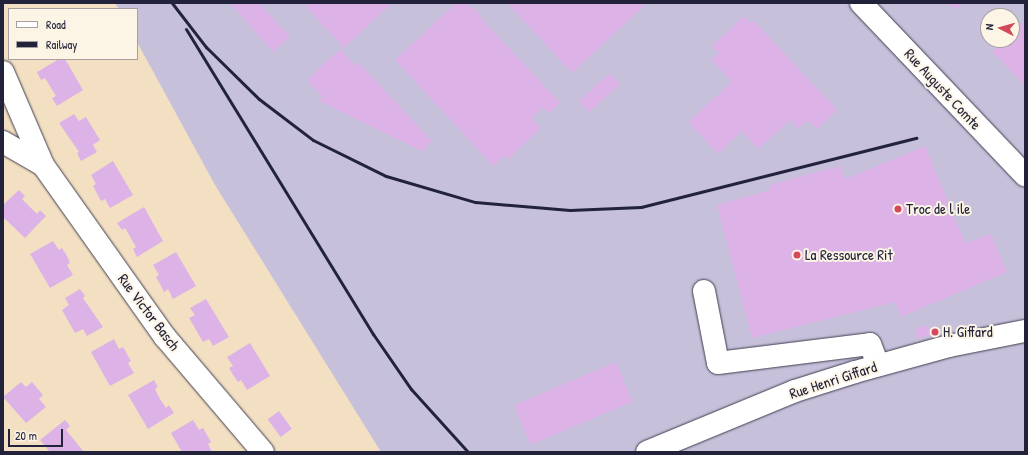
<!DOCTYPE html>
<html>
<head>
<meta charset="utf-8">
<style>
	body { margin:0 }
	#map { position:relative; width:1028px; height:455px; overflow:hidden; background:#f3e0c3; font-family:"Patrick Hand",sans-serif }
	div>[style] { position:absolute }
	.industrial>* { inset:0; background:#c6c0da }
	.building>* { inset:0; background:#dcb2e7; transform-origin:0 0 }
	.roads { filter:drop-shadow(0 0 1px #413e4f) drop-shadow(0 0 1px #413e4f) }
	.minor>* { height:22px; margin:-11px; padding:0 11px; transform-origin:11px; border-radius:11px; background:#fff }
	.rail>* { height:3px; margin:-1.5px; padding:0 1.5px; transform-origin:1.5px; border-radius:1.5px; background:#22223b }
	.dots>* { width:11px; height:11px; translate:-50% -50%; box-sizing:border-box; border:2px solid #fcf5e5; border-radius:50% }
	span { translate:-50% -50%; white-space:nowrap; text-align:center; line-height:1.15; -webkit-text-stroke:4px #fcf5e5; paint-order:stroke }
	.street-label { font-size:15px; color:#22223b }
	.poi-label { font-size:15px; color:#22223b }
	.left { translate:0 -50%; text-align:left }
	.frame { position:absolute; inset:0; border:4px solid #22223b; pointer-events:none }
	.legend { position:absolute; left:8px; top:8px; width:130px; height:52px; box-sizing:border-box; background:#fcf5e5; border:1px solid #a5a1a1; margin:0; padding:5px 7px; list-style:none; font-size:12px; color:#22223b }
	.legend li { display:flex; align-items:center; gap:8px; height:20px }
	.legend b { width:20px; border:1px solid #a5a1a1 }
	.north { position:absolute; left:980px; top:8px; width:40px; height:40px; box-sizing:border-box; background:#fcf5e5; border:1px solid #a5a1a1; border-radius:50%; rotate:276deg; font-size:11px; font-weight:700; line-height:16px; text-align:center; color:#22223b }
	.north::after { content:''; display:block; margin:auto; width:14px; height:18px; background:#d1495b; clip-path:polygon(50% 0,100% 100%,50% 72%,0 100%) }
	.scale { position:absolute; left:8px; top:429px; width:55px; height:18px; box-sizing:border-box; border:2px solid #22223b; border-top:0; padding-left:5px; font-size:12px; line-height:14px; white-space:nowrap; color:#22223b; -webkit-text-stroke:3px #fcf5e5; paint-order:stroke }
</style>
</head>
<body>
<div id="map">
	<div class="industrial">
		<div style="clip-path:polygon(evenodd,115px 3px,1025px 3px,1025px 452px,381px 452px,215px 185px,137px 42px,137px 9px,119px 9px,115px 3px,988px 16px,1012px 16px,1012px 40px,988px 40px,988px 16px)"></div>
	</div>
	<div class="building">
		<div style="clip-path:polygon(230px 3px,259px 3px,290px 37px,273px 52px)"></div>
		<div style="clip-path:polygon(310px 3px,392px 3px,344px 48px,306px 7px)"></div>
		<div style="clip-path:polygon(456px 3px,466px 3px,472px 9px,473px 7px,481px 16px,480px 17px,560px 103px,549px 113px,543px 107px,531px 118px,541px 128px,508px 159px,504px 156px,493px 166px,395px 60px)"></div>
		<div style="clip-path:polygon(507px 3px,647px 3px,572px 73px)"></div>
		<div style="clip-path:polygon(948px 3px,962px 3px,955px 10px)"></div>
		<div style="clip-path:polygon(744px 16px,751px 23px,754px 21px,837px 110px,817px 129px,808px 120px,798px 129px,790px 120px,758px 149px,742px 131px,718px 154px,688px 122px,732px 82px,711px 60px,719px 53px,712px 46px)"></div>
		<div style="clip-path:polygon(1025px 21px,1025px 86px,992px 51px,1004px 40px,1012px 40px,1012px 33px)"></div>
		<div style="clip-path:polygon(340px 49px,356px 66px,359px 63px,432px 141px,422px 151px,319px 101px,323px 98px,307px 80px)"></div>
		<div style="clip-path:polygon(59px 59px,65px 59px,83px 90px,57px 106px,52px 98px,56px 96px,45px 78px,41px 80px,37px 72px)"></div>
		<div style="left:610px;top:73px;width:15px;height:42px;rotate:48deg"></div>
		<div style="clip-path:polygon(74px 114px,79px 121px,86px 117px,100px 140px,93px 145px,97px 152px,81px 161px,77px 153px,79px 152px,59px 123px)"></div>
		<div style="clip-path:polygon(925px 146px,965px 243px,991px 234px,1007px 272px,901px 317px,895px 302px,752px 338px,717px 205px,770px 190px,769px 185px,840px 166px,845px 179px)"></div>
		<div style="clip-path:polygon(113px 161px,133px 195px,110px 208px,105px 199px,101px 201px,93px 186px,96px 184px,91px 175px)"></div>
		<div style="clip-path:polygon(19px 190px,25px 196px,22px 199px,37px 214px,40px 210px,46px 216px,25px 238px,3px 217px,3px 205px)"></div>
		<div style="clip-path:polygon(144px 207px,163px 241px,137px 257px,133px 249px,136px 247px,125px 228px,122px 230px,117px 223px)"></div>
		<div style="clip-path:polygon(53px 241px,59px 250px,62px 248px,67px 256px,70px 263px,67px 265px,73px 275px,50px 288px,30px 254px)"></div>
		<div style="clip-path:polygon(176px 252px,196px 286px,173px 299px,168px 289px,164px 292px,160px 284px,156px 277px,159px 275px,153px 265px)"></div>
		<div style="clip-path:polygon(80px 289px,85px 296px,83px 298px,103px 327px,87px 336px,83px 329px,75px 333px,62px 310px,69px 305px,65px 298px)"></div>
		<div style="clip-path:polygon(206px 299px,229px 337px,213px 346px,209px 339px,203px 342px,189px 318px,195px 315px,190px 308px)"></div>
		<div style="left:928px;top:325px;width:10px;height:14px;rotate:73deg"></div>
		<div style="clip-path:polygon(114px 339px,119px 349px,123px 347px,131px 361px,128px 363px,134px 373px,110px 386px,91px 352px)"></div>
		<div style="clip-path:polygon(250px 343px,270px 376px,247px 390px,241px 380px,238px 382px,233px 375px,229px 368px,233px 366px,227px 357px)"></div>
		<div style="left:616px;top:362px;width:43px;height:111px;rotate:67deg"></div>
		<div style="clip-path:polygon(154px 380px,158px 387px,155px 389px,160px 399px,166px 408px,169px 405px,174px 413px,148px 429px,128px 395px)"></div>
		<div style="clip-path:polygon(21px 382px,26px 387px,32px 382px,43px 395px,39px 399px,46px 407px,26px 423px,3px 397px)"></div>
		<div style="left:279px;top:411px;width:22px;height:14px;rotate:54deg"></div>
		<div style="clip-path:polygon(65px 420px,70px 426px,66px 430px,84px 452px,50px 452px,40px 440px)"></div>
		<div style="clip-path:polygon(193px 420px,199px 430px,203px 428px,211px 442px,208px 444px,212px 452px,182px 452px,171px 433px)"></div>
	</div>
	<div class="roads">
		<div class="minor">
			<div style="left:861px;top:3px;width:238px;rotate:46.4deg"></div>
			<div style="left:3px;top:72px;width:101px;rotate:66.7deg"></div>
			<div style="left:43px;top:165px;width:211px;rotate:54.7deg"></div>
			<div style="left:165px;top:337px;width:151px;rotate:49.6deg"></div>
			<div style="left:3px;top:142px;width:46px;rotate:29.9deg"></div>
			<div style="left:704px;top:291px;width:73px;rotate:79deg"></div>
			<div style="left:718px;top:363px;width:153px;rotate:-7.1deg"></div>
			<div style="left:870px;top:344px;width:22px;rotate:69deg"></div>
			<div style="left:647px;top:452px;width:160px;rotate:-22.4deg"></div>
			<div style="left:795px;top:391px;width:63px;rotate:-17.6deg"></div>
			<div style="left:855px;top:372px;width:98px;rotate:-15.5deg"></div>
			<div style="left:949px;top:346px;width:77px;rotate:-11.2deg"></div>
		</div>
	</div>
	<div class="rail">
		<div style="left:172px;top:3px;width:56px;rotate:52.3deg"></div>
		<div style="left:206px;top:47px;width:74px;rotate:44.5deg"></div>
		<div style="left:259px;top:99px;width:68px;rotate:37.2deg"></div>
		<div style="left:313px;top:140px;width:81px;rotate:26.3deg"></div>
		<div style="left:386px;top:176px;width:93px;rotate:16.3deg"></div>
		<div style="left:475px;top:202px;width:95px;rotate:4.8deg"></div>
		<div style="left:570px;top:210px;width:71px;rotate:-2.4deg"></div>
		<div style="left:641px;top:207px;width:284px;rotate:-14.1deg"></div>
		<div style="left:186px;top:29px;width:358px;rotate:58.5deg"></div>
		<div style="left:373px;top:334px;width:67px;rotate:55.4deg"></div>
		<div style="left:411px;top:389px;width:85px;rotate:47.9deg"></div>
	</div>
	<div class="dots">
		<div style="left:898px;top:209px;background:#d1495b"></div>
		<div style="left:797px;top:255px;background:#d1495b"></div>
		<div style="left:935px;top:332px;background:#d1495b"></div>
	</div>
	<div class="street-label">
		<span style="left:943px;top:89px;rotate:47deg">Rue Auguste Comte</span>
		<span style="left:149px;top:312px;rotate:53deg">Rue Victor Basch</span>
		<span style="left:833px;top:380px;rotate:-18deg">Rue Henri Giffard</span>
	</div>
	<div class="poi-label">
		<span class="left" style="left:906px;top:209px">Troc de l ile</span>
		<span class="left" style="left:805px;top:255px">La Ressource Rit</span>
		<span class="left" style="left:943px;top:332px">H. Giffard</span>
	</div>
	<div class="frame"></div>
	<ul class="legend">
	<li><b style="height:5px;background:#fff"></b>Road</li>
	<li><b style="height:5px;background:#22223b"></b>Railway</li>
	</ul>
	<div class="north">N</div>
	<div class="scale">20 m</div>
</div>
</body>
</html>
